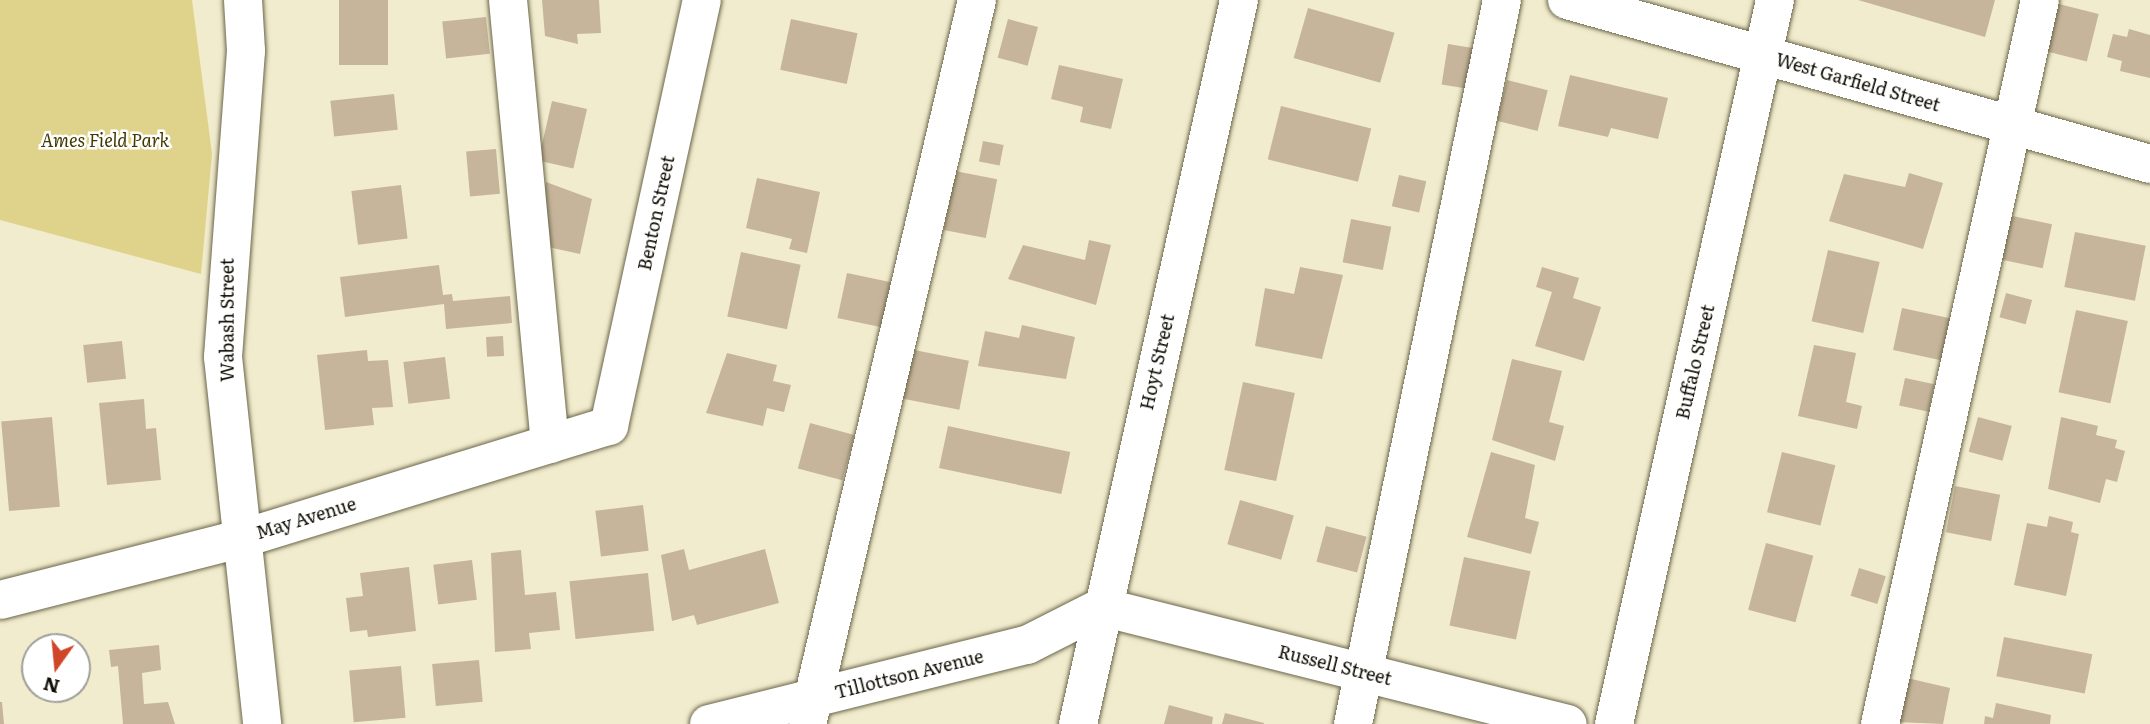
<!DOCTYPE html>
<html>
<head>
<meta charset="utf-8">
<style>
	body { margin:0 }
	#map { position:relative; width:2150px; height:724px; overflow:hidden; background:#f1eccd; font-family:Literata,serif }
	div>[style] { position:absolute }
	.green>* { inset:0; background:#dfd38c }
	.building>* { inset:0; background:#c6b59b; transform-origin:0 0 }
	.roads { filter:drop-shadow(0 0 2px #6b664b) drop-shadow(0 0 2px #6b664b) }
	.minor>* { height:38px; margin:-19px; padding:0 19px; transform-origin:19px; border-radius:19px; background:#fff }
	span { translate:-50% -50%; white-space:nowrap; text-align:center; line-height:1.15; -webkit-text-stroke:5px #fff; paint-order:stroke }
	.street-label { font-size:18px; color:#100e04 }
	.park-label { font-size:18px; color:#433a00; font-style:italic }
	.north { position:absolute; left:21px; top:633px; width:70px; height:70px; box-sizing:border-box; background:#fff; border:2px solid #9f9f9b; border-radius:50%; rotate:195deg; font-size:19px; font-weight:700; line-height:28px; text-align:center; color:#100e04 }
	.north::after { content:''; display:block; margin:auto; width:24px; height:32px; background:#d04628; clip-path:polygon(50% 0,100% 100%,50% 72%,0 100%) }
</style>
</head>
<body>
<div id="map">
	<div class="green">
		<div style="clip-path:polygon(0 0,192px 0,212px 154px,201px 274px,0 220px)"></div>
	</div>
	<div class="building">
		<div style="left:339px;top:0;width:49px;height:65px"></div>
		<div style="clip-path:polygon(542px 0,599px 0,601px 33px,577px 34px,578px 44px,545px 36px)"></div>
		<div style="clip-path:polygon(1858px 0,1995px 0,1985px 37px)"></div>
		<div style="left:2055px;top:3px;width:45px;height:49px;rotate:14deg"></div>
		<div style="left:1308px;top:8px;width:90px;height:52px;rotate:16deg"></div>
		<div style="left:486px;top:17px;width:37px;height:44px;rotate:84deg"></div>
		<div style="left:791px;top:19px;width:68px;height:52px;rotate:12deg"></div>
		<div style="left:1008px;top:19px;width:31px;height:40px;rotate:15deg"></div>
		<div style="clip-path:polygon(2129px 29px,2150px 35px,2150px 78px,2120px 71px,2122px 61px,2107px 57px,2113px 34px,2127px 37px)"></div>
		<div style="left:1448px;top:44px;width:25px;height:41px;rotate:9deg"></div>
		<div style="clip-path:polygon(1059px 65px,1123px 79px,1111px 129px,1080px 122px,1083px 107px,1051px 99px)"></div>
		<div style="clip-path:polygon(1570px 75px,1668px 98px,1658px 139px,1611px 128px,1608px 137px,1558px 126px)"></div>
		<div style="left:1507px;top:80px;width:42px;height:42px;rotate:14deg"></div>
		<div style="left:394px;top:94px;width:36px;height:64px;rotate:84deg"></div>
		<div style="left:552px;top:101px;width:36px;height:61px;rotate:13deg"></div>
		<div style="left:1281px;top:106px;width:93px;height:55px;rotate:14deg"></div>
		<div style="left:983px;top:141px;width:21px;height:21px;rotate:11deg"></div>
		<div style="left:496px;top:149px;width:45px;height:30px;rotate:85deg"></div>
		<div style="left:955px;top:171px;width:43px;height:60px;rotate:11deg"></div>
		<div style="clip-path:polygon(1909px 173px,1943px 183px,1923px 249px,1829px 221px,1844px 174px,1905px 187px)"></div>
		<div style="left:1399px;top:175px;width:28px;height:32px;rotate:13deg"></div>
		<div style="clip-path:polygon(757px 178px,820px 192px,807px 253px,789px 249px,792px 239px,746px 228px)"></div>
		<div style="clip-path:polygon(546px 182px,592px 199px,580px 254px,548px 247px,550px 235px,535px 233px)"></div>
		<div style="left:401px;top:185px;width:54px;height:50px;rotate:83deg"></div>
		<div style="left:2008px;top:215px;width:45px;height:45px;rotate:12deg"></div>
		<div style="left:1351px;top:219px;width:41px;height:44px;rotate:11deg"></div>
		<div style="left:2075px;top:232px;width:72px;height:56px;rotate:11deg"></div>
		<div style="clip-path:polygon(1089px 240px,1111px 245px,1096px 305px,1008px 279px,1023px 245px,1085px 260px)"></div>
		<div style="left:1828px;top:250px;width:53px;height:73px;rotate:13deg"></div>
		<div style="left:741px;top:252px;width:61px;height:66px;rotate:12deg"></div>
		<div style="clip-path:polygon(439px 265px,443px 295px,452px 294px,453px 301px,510px 296px,512px 323px,446px 329px,444px 304px,345px 317px,340px 277px)"></div>
		<div style="clip-path:polygon(1300px 267px,1343px 275px,1322px 359px,1255px 346px,1265px 288px,1294px 294px)"></div>
		<div style="clip-path:polygon(1542px 267px,1579px 278px,1573px 298px,1601px 307px,1584px 361px,1535px 346px,1552px 292px,1536px 287px)"></div>
		<div style="left:847px;top:273px;width:45px;height:46px;rotate:12deg"></div>
		<div style="left:2006px;top:293px;width:27px;height:25px;rotate:15deg"></div>
		<div style="left:1902px;top:308px;width:49px;height:43px;rotate:12deg"></div>
		<div style="left:2076px;top:310px;width:53px;height:84px;rotate:12deg"></div>
		<div style="clip-path:polygon(1022px 325px,1075px 337px,1066px 379px,978px 366px,985px 331px,1019px 338px)"></div>
		<div style="left:503px;top:336px;width:20px;height:17px;rotate:87deg"></div>
		<div style="left:122px;top:341px;width:38px;height:39px;rotate:84deg"></div>
		<div style="clip-path:polygon(1814px 345px,1856px 353px,1846px 402px,1862px 406px,1857px 429px,1798px 416px)"></div>
		<div style="left:909px;top:349px;width:61px;height:50px;rotate:11deg"></div>
		<div style="clip-path:polygon(367px 350px,368px 361px,388px 360px,393px 407px,372px 408px,374px 425px,325px 430px,317px 355px)"></div>
		<div style="clip-path:polygon(727px 353px,777px 365px,773px 381px,791px 385px,784px 412px,767px 408px,763px 426px,706px 413px)"></div>
		<div style="left:445px;top:357px;width:42px;height:42px;rotate:83deg"></div>
		<div style="clip-path:polygon(1512px 359px,1562px 371px,1549px 422px,1564px 426px,1555px 461px,1492px 440px)"></div>
		<div style="left:1905px;top:378px;width:30px;height:28px;rotate:12deg"></div>
		<div style="left:1243px;top:382px;width:53px;height:90px;rotate:12deg"></div>
		<div style="clip-path:polygon(144px 399px,146px 429px,156px 428px,161px 480px,107px 485px,99px 403px)"></div>
		<div style="left:52px;top:417px;width:90px;height:51px;rotate:85deg"></div>
		<div style="left:1978px;top:417px;width:35px;height:36px;rotate:15deg"></div>
		<div style="clip-path:polygon(2061px 417px,2098px 426px,2096px 435px,2117px 440px,2115px 448px,2125px 451px,2117px 482px,2106px 479px,2100px 503px,2048px 489px)"></div>
		<div style="left:810px;top:423px;width:46px;height:47px;rotate:15deg"></div>
		<div style="left:948px;top:426px;width:125px;height:43px;rotate:12deg"></div>
		<div style="clip-path:polygon(1491px 452px,1535px 465px,1525px 518px,1539px 522px,1531px 554px,1467px 537px)"></div>
		<div style="left:1782px;top:452px;width:55px;height:62px;rotate:14deg"></div>
		<div style="left:1955px;top:486px;width:46px;height:47px;rotate:11deg"></div>
		<div style="left:1240px;top:500px;width:56px;height:46px;rotate:16deg"></div>
		<div style="left:643px;top:505px;width:46px;height:48px;rotate:83deg"></div>
		<div style="clip-path:polygon(2049px 516px,2073px 522px,2071px 532px,2079px 534px,2066px 596px,2014px 585px,2027px 523px,2047px 527px)"></div>
		<div style="left:1326px;top:526px;width:42px;height:37px;rotate:15deg"></div>
		<div style="left:1766px;top:543px;width:49px;height:69px;rotate:15deg"></div>
		<div style="clip-path:polygon(684px 549px,689px 570px,765px 549px,779px 603px,697px 625px,694px 615px,672px 621px,661px 555px)"></div>
		<div style="clip-path:polygon(521px 550px,525px 595px,556px 592px,560px 630px,529px 633px,531px 649px,495px 652px,491px 553px)"></div>
		<div style="left:1464px;top:557px;width:68px;height:70px;rotate:12deg"></div>
		<div style="left:472px;top:560px;width:40px;height:39px;rotate:83deg"></div>
		<div style="clip-path:polygon(409px 567px,416px 631px,368px 637px,367px 630px,350px 632px,346px 598px,363px 596px,360px 573px)"></div>
		<div style="left:1859px;top:568px;width:28px;height:29px;rotate:17deg"></div>
		<div style="left:648px;top:573px;width:58px;height:79px;rotate:84deg"></div>
		<div style="left:2004px;top:637px;width:90px;height:40px;rotate:11deg"></div>
		<div style="clip-path:polygon(159px 645px,161px 670px,142px 673px,144px 704px,168px 702px,175px 724px,123px 724px,118px 666px,111px 667px,109px 650px)"></div>
		<div style="left:479px;top:660px;width:42px;height:47px;rotate:85deg"></div>
		<div style="left:401px;top:666px;width:52px;height:52px;rotate:85deg"></div>
		<div style="clip-path:polygon(1907px 678px,1950px 688px,1943px 724px,1897px 722px)"></div>
		<div style="clip-path:polygon(0 702px,2px 702px,4px 724px,0 724px)"></div>
		<div style="clip-path:polygon(1996px 703px,2051px 715px,2050px 724px,1984px 724px,1985px 716px,1993px 718px)"></div>
		<div style="clip-path:polygon(1169px 705px,1213px 717px,1212px 724px,1164px 724px)"></div>
		<div style="clip-path:polygon(1225px 713px,1264px 723px,1264px 724px,1222px 724px)"></div>
	</div>
	<div class="roads">
		<div class="minor">
			<div style="left:243px;top:0;width:51px;rotate:86.6deg"></div>
			<div style="left:246px;top:51px;width:307px;rotate:94.3deg"></div>
			<div style="left:223px;top:357px;width:369px;rotate:83.9deg"></div>
			<div style="left:508px;top:0;width:446px;rotate:84.6deg"></div>
			<div style="left:1567px;top:0;width:606px;rotate:15.71deg"></div>
			<div style="left:0;top:600px;width:252px;rotate:-14.3deg"></div>
			<div style="left:244px;top:538px;width:382px;rotate:-17.1deg"></div>
			<div style="left:609px;top:426px;width:436px;rotate:-77.7deg"></div>
			<div style="left:808px;top:720px;width:740px;rotate:-76.79deg"></div>
			<div style="left:709px;top:724px;width:328px;rotate:-14deg"></div>
			<div style="left:1027px;top:645px;width:84px;rotate:-26.9deg"></div>
			<div style="left:1102px;top:607px;width:480px;rotate:14.1deg"></div>
			<div style="left:1078px;top:724px;width:742px;rotate:-77.46deg"></div>
			<div style="left:1353px;top:724px;width:739px;rotate:-78.37deg"></div>
			<div style="left:1614px;top:724px;width:742px;rotate:-77.46deg"></div>
			<div style="left:1880px;top:724px;width:741px;rotate:-77.54deg"></div>
		</div>
	</div>
	<div class="street-label">
		<span style="left:1858px;top:82px;rotate:16deg">West Garfield Street</span>
		<span style="left:656px;top:213px;rotate:-78deg">Benton Street</span>
		<span style="left:227px;top:320px;rotate:-90deg">Wabash Street</span>
		<span style="left:1157px;top:362px;rotate:-77deg">Hoyt Street</span>
		<span style="left:1695px;top:362px;rotate:-77deg">Buffalo Street</span>
		<span style="left:306px;top:518px;rotate:-17deg">May Avenue</span>
		<span style="left:1335px;top:665px;rotate:14deg">Russell Street</span>
		<span style="left:909px;top:674px;rotate:-14deg">Tillottson Avenue</span>
	</div>
	<div class="park-label">
		<span style="left:105px;top:140px">Ames Field Park</span>
	</div>
	<div class="north">N</div>
</div>
</body>
</html>
